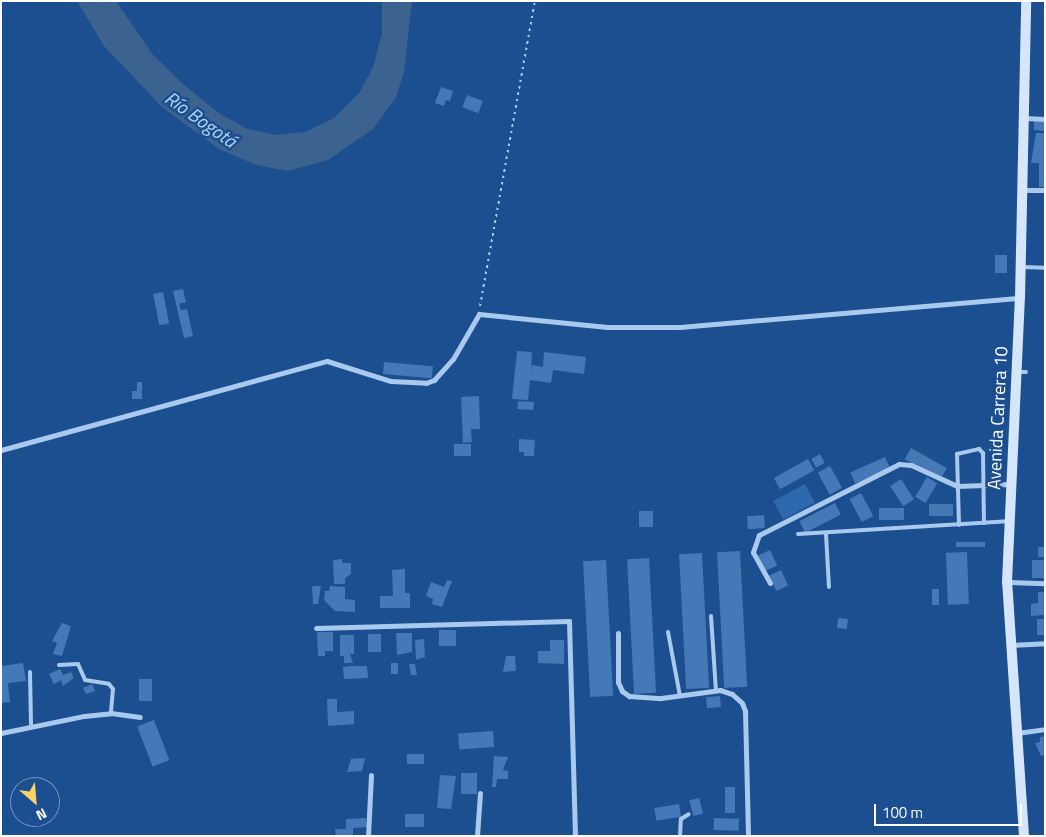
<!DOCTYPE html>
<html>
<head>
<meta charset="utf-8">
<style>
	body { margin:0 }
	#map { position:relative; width:1046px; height:837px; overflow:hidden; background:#1b4f8f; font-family:"Titillium Web",sans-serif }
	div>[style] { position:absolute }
	.green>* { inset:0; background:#2e69ad; transform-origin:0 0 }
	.water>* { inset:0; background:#3c6290 }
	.building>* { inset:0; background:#4478b7; transform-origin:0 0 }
	.path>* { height:2px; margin-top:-1px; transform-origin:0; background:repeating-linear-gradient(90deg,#a9c9ee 0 2.5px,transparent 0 6.5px) }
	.lane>* { height:4px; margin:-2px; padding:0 2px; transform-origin:2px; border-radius:2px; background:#a9c9ee }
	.street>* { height:5px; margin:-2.5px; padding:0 2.5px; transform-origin:2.5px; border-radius:2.5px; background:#a9c9ee }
	.secondary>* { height:10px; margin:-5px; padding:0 5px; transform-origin:5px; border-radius:5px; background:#d6e6fa }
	span { translate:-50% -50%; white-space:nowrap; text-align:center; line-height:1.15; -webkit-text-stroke:5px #1b4f8f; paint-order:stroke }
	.street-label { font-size:18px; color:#fff }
	.water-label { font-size:19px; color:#b5d3f5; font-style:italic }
	.frame { position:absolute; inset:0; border:2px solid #fff; pointer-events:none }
	.north { position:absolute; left:10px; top:777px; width:50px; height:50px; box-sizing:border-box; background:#1b4f8f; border:1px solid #7695bc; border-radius:50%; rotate:153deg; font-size:14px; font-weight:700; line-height:20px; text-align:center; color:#fff }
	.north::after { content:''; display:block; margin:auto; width:18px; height:22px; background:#ffd166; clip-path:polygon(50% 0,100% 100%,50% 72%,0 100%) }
	.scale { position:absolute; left:874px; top:804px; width:148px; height:22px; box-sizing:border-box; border:2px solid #fff; border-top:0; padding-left:6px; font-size:15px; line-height:18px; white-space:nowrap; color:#fff; -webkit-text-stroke:4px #1b4f8f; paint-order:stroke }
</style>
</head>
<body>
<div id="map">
	<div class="green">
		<div style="left:805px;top:484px;width:21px;height:36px;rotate:62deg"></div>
	</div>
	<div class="water">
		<div style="clip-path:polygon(77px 1px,116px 1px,153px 55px,184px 85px,220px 114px,248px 129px,276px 135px,305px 132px,334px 118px,360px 92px,373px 67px,382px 33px,382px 1px,412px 1px,404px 72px,396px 97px,384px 114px,373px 129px,328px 160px,288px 171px,256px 165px,219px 149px,162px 107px,104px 46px)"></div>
	</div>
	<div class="building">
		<div style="clip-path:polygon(441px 87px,453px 91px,450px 101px,446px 100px,444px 106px,435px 103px)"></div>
		<div style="left:467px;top:95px;width:17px;height:13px;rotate:21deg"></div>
		<div style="clip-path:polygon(1034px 121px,1044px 122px,1044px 131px,1034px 130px)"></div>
		<div style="clip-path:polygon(1036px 133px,1045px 133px,1045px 187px,1039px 187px,1039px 163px,1031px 163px)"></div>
		<div style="left:995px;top:255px;width:12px;height:18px"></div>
		<div style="clip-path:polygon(183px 289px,186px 302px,179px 304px,181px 310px,187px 309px,193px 336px,184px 338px,173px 291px)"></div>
		<div style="left:163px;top:292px;width:32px;height:10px;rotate:79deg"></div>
		<div style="clip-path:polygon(517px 351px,532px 352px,531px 372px,532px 365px,543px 367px,544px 352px,586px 357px,584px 374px,553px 370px,551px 383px,530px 380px,528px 400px,512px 399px)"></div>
		<div style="left:384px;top:362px;width:49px;height:12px;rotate:5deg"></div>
		<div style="clip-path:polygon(137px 382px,142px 382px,142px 399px,132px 399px,132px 391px,137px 391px)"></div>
		<div style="clip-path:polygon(479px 396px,480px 429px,471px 429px,472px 442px,463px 443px,461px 397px)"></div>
		<div style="left:518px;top:401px;width:16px;height:8px;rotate:4deg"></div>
		<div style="clip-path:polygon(519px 439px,535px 440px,534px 456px,524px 456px,524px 452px,519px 452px)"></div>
		<div style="left:454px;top:444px;width:17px;height:12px"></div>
		<div style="left:911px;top:448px;width:41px;height:13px;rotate:29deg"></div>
		<div style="left:820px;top:454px;width:10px;height:10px;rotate:61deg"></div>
		<div style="left:885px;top:457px;width:12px;height:38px;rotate:66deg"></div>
		<div style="left:808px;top:459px;width:13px;height:39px;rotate:61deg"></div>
		<div style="left:830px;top:466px;width:25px;height:14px;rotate:61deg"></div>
		<div style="left:927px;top:477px;width:12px;height:23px;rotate:31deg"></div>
		<div style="left:901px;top:479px;width:24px;height:13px;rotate:57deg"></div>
		<div style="left:861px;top:493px;width:26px;height:13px;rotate:62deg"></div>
		<div style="left:835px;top:503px;width:13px;height:40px;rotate:63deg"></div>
		<div style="left:953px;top:504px;width:12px;height:24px;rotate:90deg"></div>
		<div style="left:904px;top:508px;width:12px;height:25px;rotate:90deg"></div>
		<div style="left:639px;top:511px;width:14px;height:16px"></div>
		<div style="left:764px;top:515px;width:13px;height:17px;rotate:86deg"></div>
		<div style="left:956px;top:542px;width:29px;height:5px"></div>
		<div style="left:1038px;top:547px;width:7px;height:10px"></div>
		<div style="left:770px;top:550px;width:17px;height:13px;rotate:65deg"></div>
		<div style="left:740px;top:551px;width:136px;height:23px;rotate:87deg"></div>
		<div style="left:967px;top:552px;width:52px;height:21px;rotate:88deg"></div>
		<div style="left:702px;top:553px;width:135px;height:23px;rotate:87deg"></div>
		<div style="left:649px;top:558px;width:135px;height:22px;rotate:87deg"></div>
		<div style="clip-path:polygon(342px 559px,342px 563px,351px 563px,351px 574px,345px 578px,345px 584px,334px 584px,333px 560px)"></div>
		<div style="left:606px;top:560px;width:136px;height:23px;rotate:87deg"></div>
		<div style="left:1032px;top:560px;width:13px;height:18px"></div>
		<div style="clip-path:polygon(405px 569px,405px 593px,410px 593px,410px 608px,380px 608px,380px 596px,393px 596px,392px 570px)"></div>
		<div style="left:781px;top:570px;width:17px;height:13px;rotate:65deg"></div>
		<div style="clip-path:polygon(447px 580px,452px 581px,442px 607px,432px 604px,433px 599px,426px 596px,431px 582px,444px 587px)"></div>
		<div style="clip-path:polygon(312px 586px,321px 586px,318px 604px,313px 604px)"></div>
		<div style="clip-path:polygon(330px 586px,345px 587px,345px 599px,355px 600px,355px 612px,335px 611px,324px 600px,325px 591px,329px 591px)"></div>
		<div style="left:932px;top:589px;width:7px;height:16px"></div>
		<div style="clip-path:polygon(1038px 592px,1045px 592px,1045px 615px,1031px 616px,1031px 604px,1038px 603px)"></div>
		<div style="left:838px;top:618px;width:10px;height:10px;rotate:6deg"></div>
		<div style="left:1037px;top:619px;width:8px;height:16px"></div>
		<div style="clip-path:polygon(62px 623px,71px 626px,62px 656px,53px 654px,57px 643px,52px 641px)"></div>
		<div style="left:439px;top:630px;width:17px;height:16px"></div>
		<div style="clip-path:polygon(317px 632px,333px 632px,333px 651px,325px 651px,325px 656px,318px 656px)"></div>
		<div style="clip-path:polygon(396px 633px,412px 633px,412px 652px,397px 655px)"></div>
		<div style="left:368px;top:634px;width:13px;height:18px"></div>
		<div style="clip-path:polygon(340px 635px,354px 635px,354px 654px,350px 654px,353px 663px,344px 663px,344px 656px,340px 656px)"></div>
		<div style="clip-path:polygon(424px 639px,425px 657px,416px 660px,415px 640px)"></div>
		<div style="clip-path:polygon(550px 640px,564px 640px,564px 664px,538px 663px,538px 651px,550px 651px)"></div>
		<div style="clip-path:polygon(506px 656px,515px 656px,516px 671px,503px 672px)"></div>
		<div style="clip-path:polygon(23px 663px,26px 681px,8px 683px,10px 702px,1px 703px,1px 666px)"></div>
		<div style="left:391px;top:663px;width:7px;height:11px"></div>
		<div style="clip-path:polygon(409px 664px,415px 664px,417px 675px,411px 675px)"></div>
		<div style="clip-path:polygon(351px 666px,367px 666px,368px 678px,344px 679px,343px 667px)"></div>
		<div style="clip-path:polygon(60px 669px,63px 675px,71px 672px,74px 678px,63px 686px,61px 680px,54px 684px,49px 674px)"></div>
		<div style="left:139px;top:679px;width:13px;height:22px"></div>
		<div style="clip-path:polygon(92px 684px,95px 691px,86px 694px,83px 688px)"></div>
		<div style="left:720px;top:696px;width:11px;height:14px;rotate:85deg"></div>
		<div style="clip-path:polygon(327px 699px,337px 699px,337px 712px,354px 711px,354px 724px,328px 726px)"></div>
		<div style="left:154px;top:720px;width:43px;height:18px;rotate:69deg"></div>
		<div style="left:493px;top:731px;width:16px;height:35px;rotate:86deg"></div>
		<div style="clip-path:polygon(1045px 736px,1045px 755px,1041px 756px,1035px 743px,1040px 742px,1040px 737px)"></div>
		<div style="left:424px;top:754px;width:10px;height:17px;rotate:90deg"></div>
		<div style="clip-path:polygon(494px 756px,508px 757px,503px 770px,508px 771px,508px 779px,497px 779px,496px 787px,492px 787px)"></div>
		<div style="clip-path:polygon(365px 758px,362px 771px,347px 772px,351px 759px)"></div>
		<div style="left:461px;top:773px;width:16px;height:21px"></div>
		<div style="clip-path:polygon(440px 775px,456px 776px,451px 809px,437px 808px)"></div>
		<div style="left:725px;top:787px;width:10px;height:26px"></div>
		<div style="left:699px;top:798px;width:16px;height:10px;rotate:75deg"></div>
		<div style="left:679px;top:804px;width:13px;height:25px;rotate:81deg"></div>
		<div style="left:405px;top:814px;width:19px;height:13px"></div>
		<div style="clip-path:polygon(366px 818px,367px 827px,353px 828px,353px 836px,336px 836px,335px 829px,346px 829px,346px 819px)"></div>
		<div style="left:714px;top:818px;width:25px;height:12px;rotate:2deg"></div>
	</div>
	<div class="path">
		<div style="left:480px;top:306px;width:310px;rotate:-79.8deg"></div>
	</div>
	<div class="lane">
		<div style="left:1022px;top:267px;width:23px;rotate:2deg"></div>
		<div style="left:1017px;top:372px;width:9px"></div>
		<div style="left:959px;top:525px;width:71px;rotate:-91.6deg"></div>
		<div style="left:957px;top:454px;width:23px;rotate:-13deg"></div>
		<div style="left:979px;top:449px;width:6px;rotate:45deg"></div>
		<div style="left:983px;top:453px;width:70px;rotate:89.2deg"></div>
		<div style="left:798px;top:534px;width:210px;rotate:-3.5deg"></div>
		<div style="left:826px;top:534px;width:53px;rotate:86.8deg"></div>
		<div style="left:711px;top:616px;width:75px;rotate:86.2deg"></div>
		<div style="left:668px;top:632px;width:65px;rotate:79.4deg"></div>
		<div style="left:59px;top:665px;width:19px;rotate:-3deg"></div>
		<div style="left:78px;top:664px;width:17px;rotate:66deg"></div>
		<div style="left:85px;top:680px;width:24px;rotate:9deg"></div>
		<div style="left:109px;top:684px;width:6px;rotate:51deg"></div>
		<div style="left:113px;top:689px;width:24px;rotate:95deg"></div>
		<div style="left:30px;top:672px;width:54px;rotate:88.9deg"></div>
		<div style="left:680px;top:836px;width:17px;rotate:-87deg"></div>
		<div style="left:681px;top:819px;width:9px;rotate:-32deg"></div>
	</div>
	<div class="street">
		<div style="left:1024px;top:118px;width:21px;rotate:3deg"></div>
		<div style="left:1022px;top:190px;width:23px"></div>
		<div style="left:1px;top:450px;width:338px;rotate:-15.3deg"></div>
		<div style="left:327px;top:361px;width:67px;rotate:17.4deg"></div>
		<div style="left:391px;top:381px;width:35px;rotate:3deg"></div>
		<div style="left:426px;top:383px;width:9px;rotate:-21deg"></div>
		<div style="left:434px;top:380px;width:28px;rotate:-48deg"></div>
		<div style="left:453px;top:359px;width:52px;rotate:-60deg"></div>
		<div style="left:479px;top:314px;width:129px;rotate:5.8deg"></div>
		<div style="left:607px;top:327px;width:73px"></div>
		<div style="left:680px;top:327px;width:341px;rotate:-4.9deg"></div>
		<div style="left:1007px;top:582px;width:38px;rotate:2deg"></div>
		<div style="left:770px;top:583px;width:35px;rotate:-119deg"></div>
		<div style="left:753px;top:552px;width:18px;rotate:-71deg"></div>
		<div style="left:759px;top:535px;width:157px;rotate:-26.9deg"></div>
		<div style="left:899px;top:464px;width:12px;rotate:5deg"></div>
		<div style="left:911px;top:465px;width:51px;rotate:24.5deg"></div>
		<div style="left:957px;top:486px;width:54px;rotate:-2.1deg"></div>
		<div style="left:316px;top:628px;width:253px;rotate:-1.6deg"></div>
		<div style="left:569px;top:621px;width:215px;rotate:88.4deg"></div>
		<div style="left:618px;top:633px;width:49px;rotate:90deg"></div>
		<div style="left:618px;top:682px;width:10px;rotate:66deg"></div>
		<div style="left:622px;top:691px;width:9px;rotate:36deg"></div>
		<div style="left:629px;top:696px;width:32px;rotate:4deg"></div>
		<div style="left:661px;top:698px;width:60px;rotate:-7.7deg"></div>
		<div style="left:720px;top:690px;width:13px;rotate:18deg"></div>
		<div style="left:732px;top:694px;width:13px;rotate:42deg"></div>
		<div style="left:742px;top:703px;width:9px;rotate:69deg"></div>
		<div style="left:745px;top:711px;width:125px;rotate:88.6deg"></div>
		<div style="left:1011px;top:645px;width:34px;rotate:-3deg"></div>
		<div style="left:1px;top:733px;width:85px;rotate:-11.6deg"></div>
		<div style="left:84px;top:716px;width:27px;rotate:-6deg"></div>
		<div style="left:111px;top:713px;width:29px;rotate:8deg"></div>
		<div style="left:1017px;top:733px;width:28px;rotate:-8deg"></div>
		<div style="left:368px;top:836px;width:61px;rotate:-87.2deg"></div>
		<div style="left:477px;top:836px;width:43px;rotate:-86deg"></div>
	</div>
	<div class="secondary">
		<div style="left:1024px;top:836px;width:255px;rotate:-93.8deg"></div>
		<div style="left:1007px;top:582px;width:284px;rotate:-87.4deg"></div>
		<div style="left:1020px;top:298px;width:297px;rotate:-88.8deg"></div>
	</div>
	<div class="street-label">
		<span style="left:998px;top:418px;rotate:-87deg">Avenida Carrera 10</span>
	</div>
	<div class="water-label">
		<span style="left:201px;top:119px;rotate:35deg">Río Bogotá</span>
	</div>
	<div class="frame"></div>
	<div class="north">N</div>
	<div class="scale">100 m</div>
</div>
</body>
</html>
